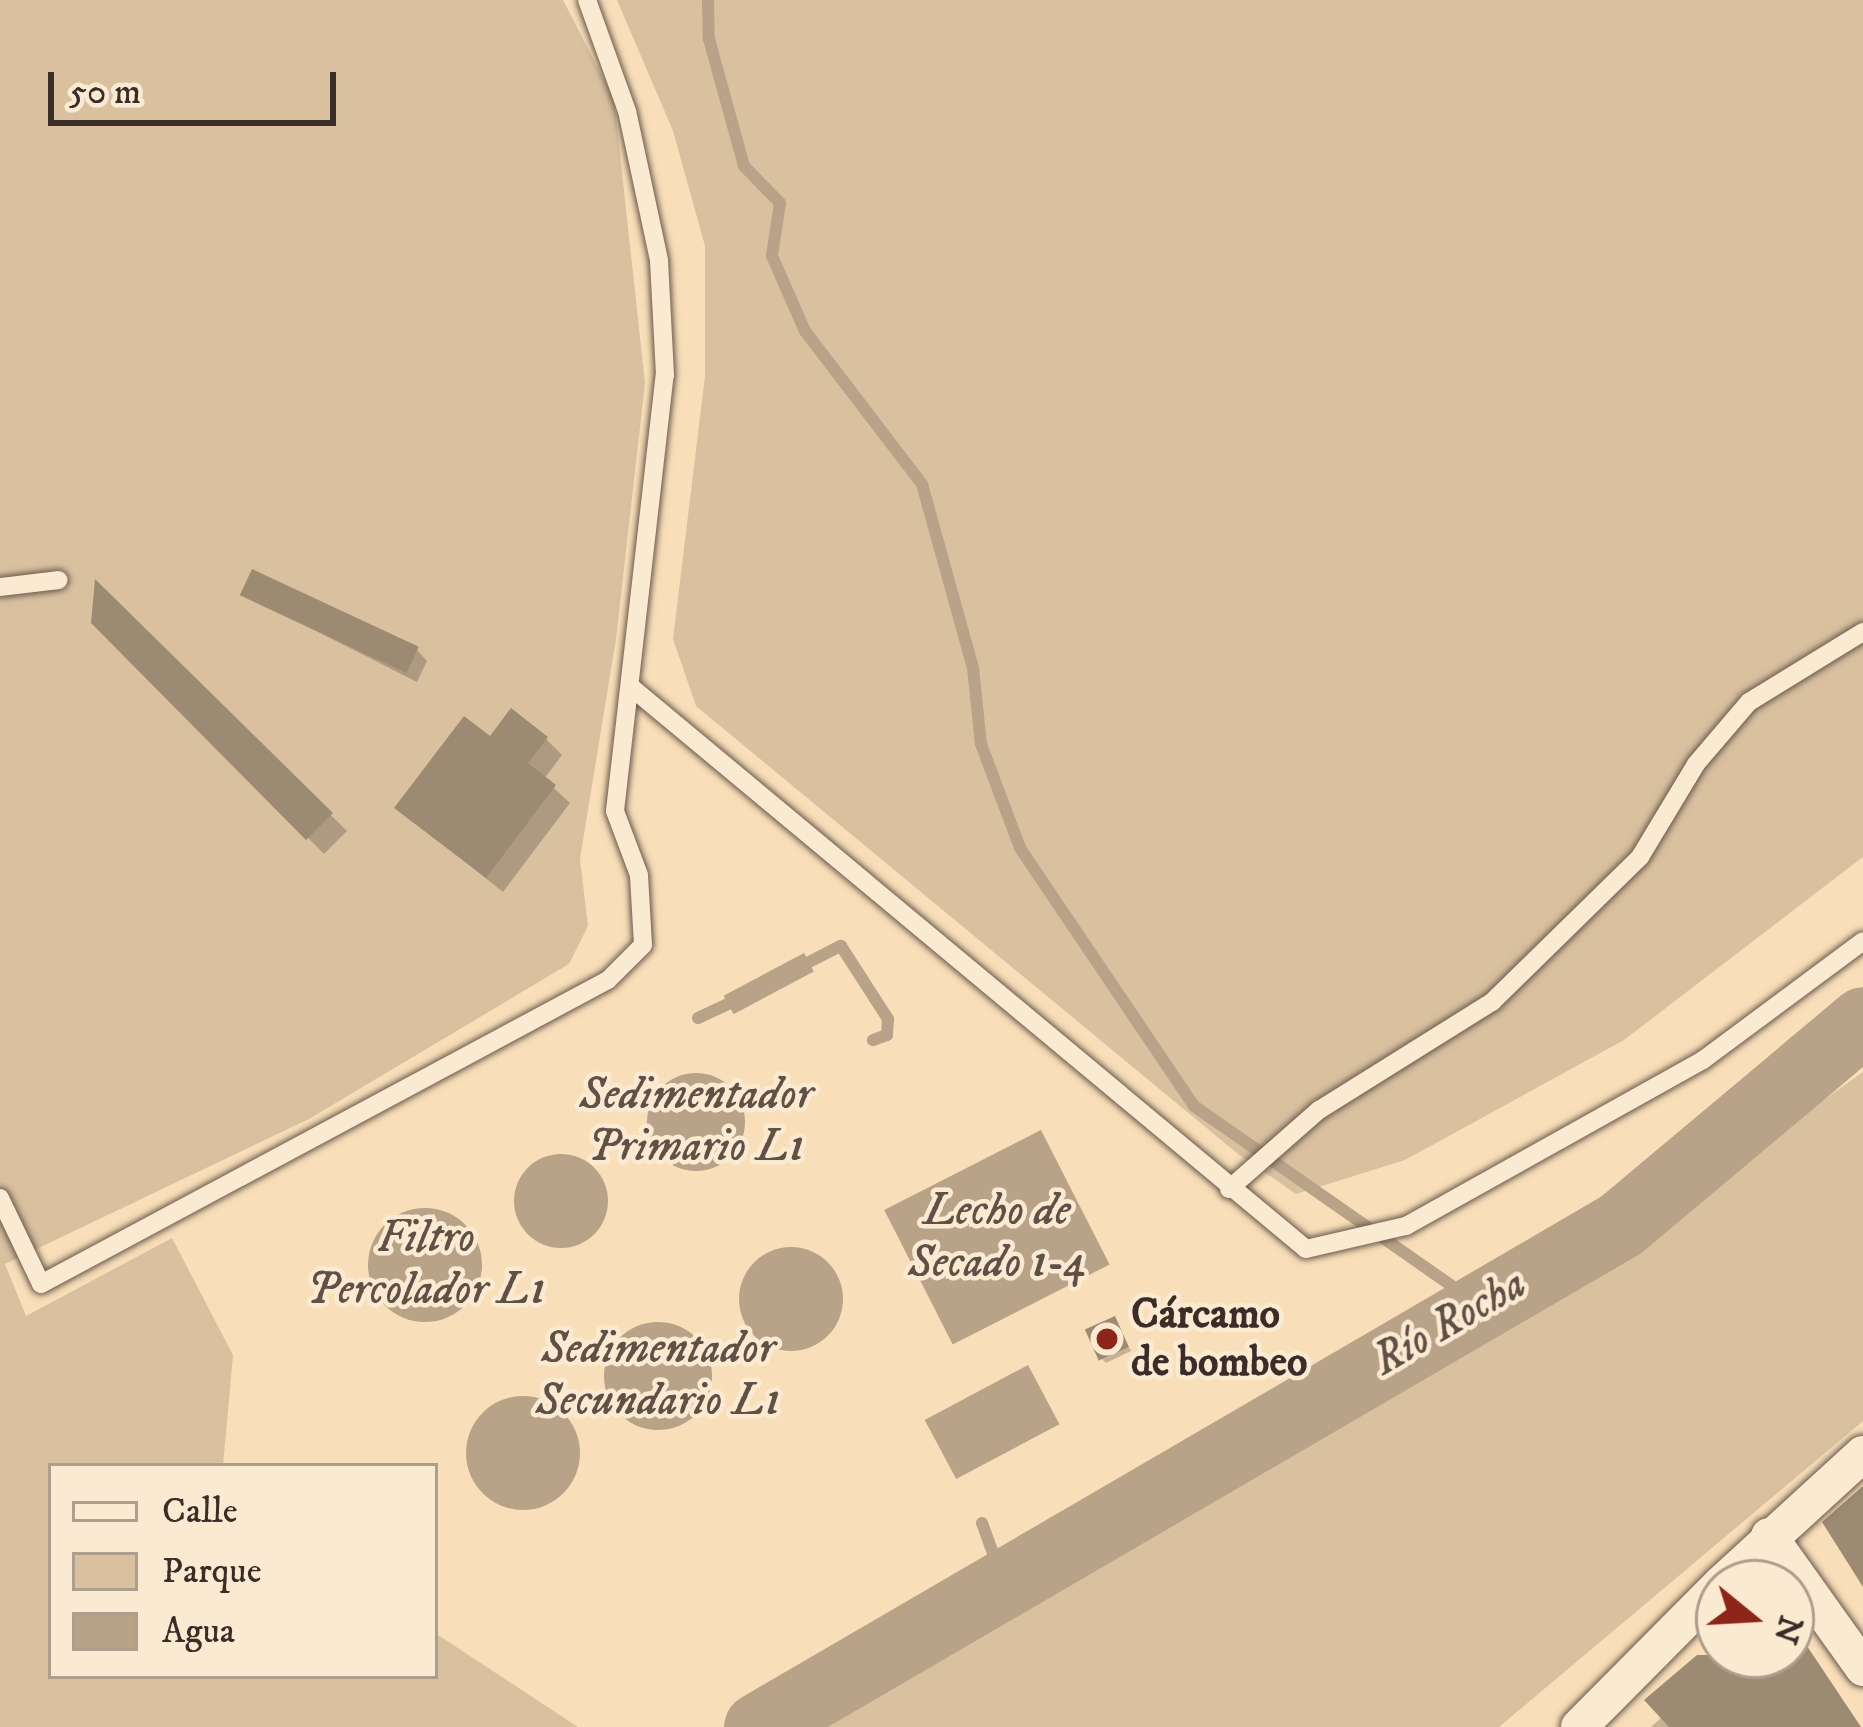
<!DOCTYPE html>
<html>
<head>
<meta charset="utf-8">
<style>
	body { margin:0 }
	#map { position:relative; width:1863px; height:1727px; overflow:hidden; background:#f9dfb9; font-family:"IM FELL DW Pica",serif }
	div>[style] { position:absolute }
	.green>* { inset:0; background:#d9c1a0 }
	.water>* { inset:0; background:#b8a288; transform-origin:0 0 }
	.round { border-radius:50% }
	.shadow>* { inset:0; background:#0003 }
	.stream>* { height:12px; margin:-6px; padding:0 6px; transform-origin:6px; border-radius:6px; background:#b8a288 }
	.river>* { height:69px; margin:-34.5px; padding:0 34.5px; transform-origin:34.5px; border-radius:34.5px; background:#b8a288 }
	.building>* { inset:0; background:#9d8a73; transform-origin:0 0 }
	.roads { filter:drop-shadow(0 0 3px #6a5a4c) drop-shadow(0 0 3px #6a5a4c) }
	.lane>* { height:18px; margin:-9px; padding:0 9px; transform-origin:9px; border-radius:9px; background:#fbead2 }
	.street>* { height:36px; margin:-18px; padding:0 18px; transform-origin:18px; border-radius:18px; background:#fbead2 }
	.dots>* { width:33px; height:33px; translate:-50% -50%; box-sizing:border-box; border:6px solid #fbead2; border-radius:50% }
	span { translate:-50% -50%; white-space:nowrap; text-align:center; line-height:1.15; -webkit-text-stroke:9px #fbead2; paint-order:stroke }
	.poi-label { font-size:42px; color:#3a2d28; font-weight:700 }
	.left { translate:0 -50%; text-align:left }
	.water-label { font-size:45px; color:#605045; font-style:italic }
	.legend { position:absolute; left:48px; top:1463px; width:390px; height:216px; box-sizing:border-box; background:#fbead2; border:3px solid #ae9e8e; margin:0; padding:15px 21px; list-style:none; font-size:36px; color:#3a2d28 }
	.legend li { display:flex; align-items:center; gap:24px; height:60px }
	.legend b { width:60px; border:3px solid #ae9e8e }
	.north { position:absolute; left:1695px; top:1559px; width:120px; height:120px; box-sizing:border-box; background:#fbead2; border:3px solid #ae9e8e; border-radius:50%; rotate:108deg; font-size:33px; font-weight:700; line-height:48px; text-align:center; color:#3a2d28 }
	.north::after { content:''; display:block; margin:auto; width:42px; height:54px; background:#8f2418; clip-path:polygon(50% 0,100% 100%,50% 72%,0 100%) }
	.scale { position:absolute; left:48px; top:72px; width:288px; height:54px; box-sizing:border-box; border:6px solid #3a2d28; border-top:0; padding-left:15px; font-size:36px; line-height:42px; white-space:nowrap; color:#3a2d28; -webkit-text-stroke:9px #fbead2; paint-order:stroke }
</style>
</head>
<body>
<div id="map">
	<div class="green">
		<div style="clip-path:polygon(0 0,563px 0,614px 99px,645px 383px,616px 639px,580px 859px,588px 926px,569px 964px,309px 1119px,5px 1264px,26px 1316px,172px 1238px,233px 1355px,223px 1466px,51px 1466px,51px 1676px,435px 1676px,435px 1633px,578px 1727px,0 1727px)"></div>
		<div style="clip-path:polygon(617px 0,1863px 0,1863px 857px,1624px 1040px,1405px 1160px,1296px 1194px,1238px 1154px,696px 706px,673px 639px,705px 376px,705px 246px,673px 131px)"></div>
		<div style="clip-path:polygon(1863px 1072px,1863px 1421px,1499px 1727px,775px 1727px,865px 1691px,1091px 1546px,1589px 1266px)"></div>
	</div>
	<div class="water">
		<div style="left:804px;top:953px;width:21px;height:91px;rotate:62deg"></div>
		<div class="round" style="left:647px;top:1073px;width:98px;height:98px"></div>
		<div style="left:1041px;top:1130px;width:151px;height:176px;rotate:63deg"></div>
		<div class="round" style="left:514px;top:1154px;width:94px;height:94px"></div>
		<div class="round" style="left:368px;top:1208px;width:114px;height:114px"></div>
		<div class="round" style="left:739px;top:1247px;width:104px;height:104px"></div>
		<div class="round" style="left:604px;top:1322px;width:108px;height:108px"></div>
		<div style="left:1028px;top:1365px;width:67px;height:117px;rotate:62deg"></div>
		<div class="round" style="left:466px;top:1396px;width:114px;height:114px"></div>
	</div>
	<div class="shadow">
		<div style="clip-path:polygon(98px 586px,347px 831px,324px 854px,94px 622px)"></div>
		<div style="clip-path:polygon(243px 594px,417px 650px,427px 661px,417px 682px)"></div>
		<div style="clip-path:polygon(546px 739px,562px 755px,544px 779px,570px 803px,503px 892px,398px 808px,490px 740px)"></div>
		<div style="clip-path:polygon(1115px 1320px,1131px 1351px,1106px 1363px,1102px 1359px)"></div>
		<div style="clip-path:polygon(1791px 1624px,1858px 1727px,1651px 1727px,1663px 1716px,1648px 1700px,1719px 1652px,1791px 1655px)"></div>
	</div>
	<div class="stream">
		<div style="left:708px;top:0;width:39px;rotate:89deg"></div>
		<div style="left:709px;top:39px;width:132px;rotate:74.6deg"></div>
		<div style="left:744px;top:166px;width:52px;rotate:45.8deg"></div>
		<div style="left:780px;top:203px;width:54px;rotate:98.6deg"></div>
		<div style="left:772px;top:256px;width:82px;rotate:66.3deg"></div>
		<div style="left:805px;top:331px;width:193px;rotate:52.6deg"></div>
		<div style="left:922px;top:484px;width:191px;rotate:74.5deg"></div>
		<div style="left:973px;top:668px;width:76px;rotate:84deg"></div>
		<div style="left:981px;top:744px;width:111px;rotate:69.4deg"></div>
		<div style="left:1020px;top:848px;width:311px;rotate:56deg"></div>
		<div style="left:1194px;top:1106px;width:348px;rotate:34.9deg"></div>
		<div style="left:809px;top:962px;width:36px;rotate:-27deg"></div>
		<div style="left:841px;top:946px;width:87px;rotate:57.2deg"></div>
		<div style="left:888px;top:1019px;width:16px;rotate:94deg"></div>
		<div style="left:887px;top:1035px;width:15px;rotate:160deg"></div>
		<div style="left:698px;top:1018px;width:33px;rotate:-25deg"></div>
		<div style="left:982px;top:1523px;width:59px;rotate:70deg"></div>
	</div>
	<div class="river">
		<div style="left:758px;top:1727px;width:998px;rotate:-30.22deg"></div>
		<div style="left:1620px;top:1225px;width:317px;rotate:-40deg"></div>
	</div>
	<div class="building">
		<div style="left:252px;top:569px;width:184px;height:29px;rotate:25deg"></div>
		<div style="clip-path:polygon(95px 579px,333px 813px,306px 840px,91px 623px)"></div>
		<div style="clip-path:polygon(511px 708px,548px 737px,528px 763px,556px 785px,486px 878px,394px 808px,464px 716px,490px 736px)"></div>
		<div style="left:1115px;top:1316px;width:34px;height:33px;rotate:66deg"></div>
		<div style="clip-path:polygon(1863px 1486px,1863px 1587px,1822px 1522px)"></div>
		<div style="clip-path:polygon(1791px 1622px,1861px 1727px,1669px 1727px,1644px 1700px,1697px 1655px,1791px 1655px)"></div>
	</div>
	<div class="roads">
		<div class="lane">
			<div style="left:0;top:587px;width:59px;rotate:-6.8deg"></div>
			<div style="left:631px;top:687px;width:878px;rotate:39.78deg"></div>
			<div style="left:1306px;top:1249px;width:103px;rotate:-13deg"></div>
			<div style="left:1406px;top:1226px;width:340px;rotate:-29.2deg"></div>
			<div style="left:1703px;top:1060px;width:199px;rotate:-36.6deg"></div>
			<div style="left:1229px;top:1189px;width:120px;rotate:-41.3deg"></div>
			<div style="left:1319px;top:1110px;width:204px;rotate:-32deg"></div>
			<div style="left:1492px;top:1002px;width:207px;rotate:-44.4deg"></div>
			<div style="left:1640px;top:857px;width:109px;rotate:-58.9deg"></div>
			<div style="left:1696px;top:764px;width:82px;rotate:-49.5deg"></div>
			<div style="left:1749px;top:702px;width:134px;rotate:-31.6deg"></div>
			<div style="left:0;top:1198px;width:95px;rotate:64.5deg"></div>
			<div style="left:41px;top:1284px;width:643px;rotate:-28.2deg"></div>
			<div style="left:608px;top:980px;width:49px;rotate:-45deg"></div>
			<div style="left:643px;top:945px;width:70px;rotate:-93.3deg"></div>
			<div style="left:639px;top:875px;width:68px;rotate:-110.6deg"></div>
			<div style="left:615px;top:811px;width:439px;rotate:-83.5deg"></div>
			<div style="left:665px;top:375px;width:115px;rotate:-93deg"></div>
			<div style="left:659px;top:260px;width:152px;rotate:-102.1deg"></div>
			<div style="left:627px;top:111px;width:118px;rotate:-109.8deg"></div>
		</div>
		<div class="street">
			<div style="left:1769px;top:1536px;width:162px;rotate:54.5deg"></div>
			<div style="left:1722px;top:1583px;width:191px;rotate:-42.5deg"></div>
			<div style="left:1579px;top:1727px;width:199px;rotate:-45.2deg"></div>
		</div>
	</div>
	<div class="dots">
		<div style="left:1107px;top:1339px;background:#8f2418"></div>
	</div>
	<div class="poi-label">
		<span class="left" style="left:1131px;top:1339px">Cárcamo<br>de bombeo</span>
	</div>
	<div class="water-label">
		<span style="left:696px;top:1122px">Sedimentador<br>Primario L1</span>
		<span style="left:997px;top:1238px">Lecho de<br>Secado 1-4</span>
		<span style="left:426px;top:1265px">Filtro<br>Percolador L1</span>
		<span style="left:1450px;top:1323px;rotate:-30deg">Río Rocha</span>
		<span style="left:658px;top:1376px">Sedimentador<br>Secundario L1</span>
	</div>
	<ul class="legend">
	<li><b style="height:15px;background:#fbead2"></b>Calle</li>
	<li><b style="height:33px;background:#d9c1a0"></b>Parque</li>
	<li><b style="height:33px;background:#b8a288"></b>Agua</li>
	</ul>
	<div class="north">N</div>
	<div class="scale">50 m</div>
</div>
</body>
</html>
